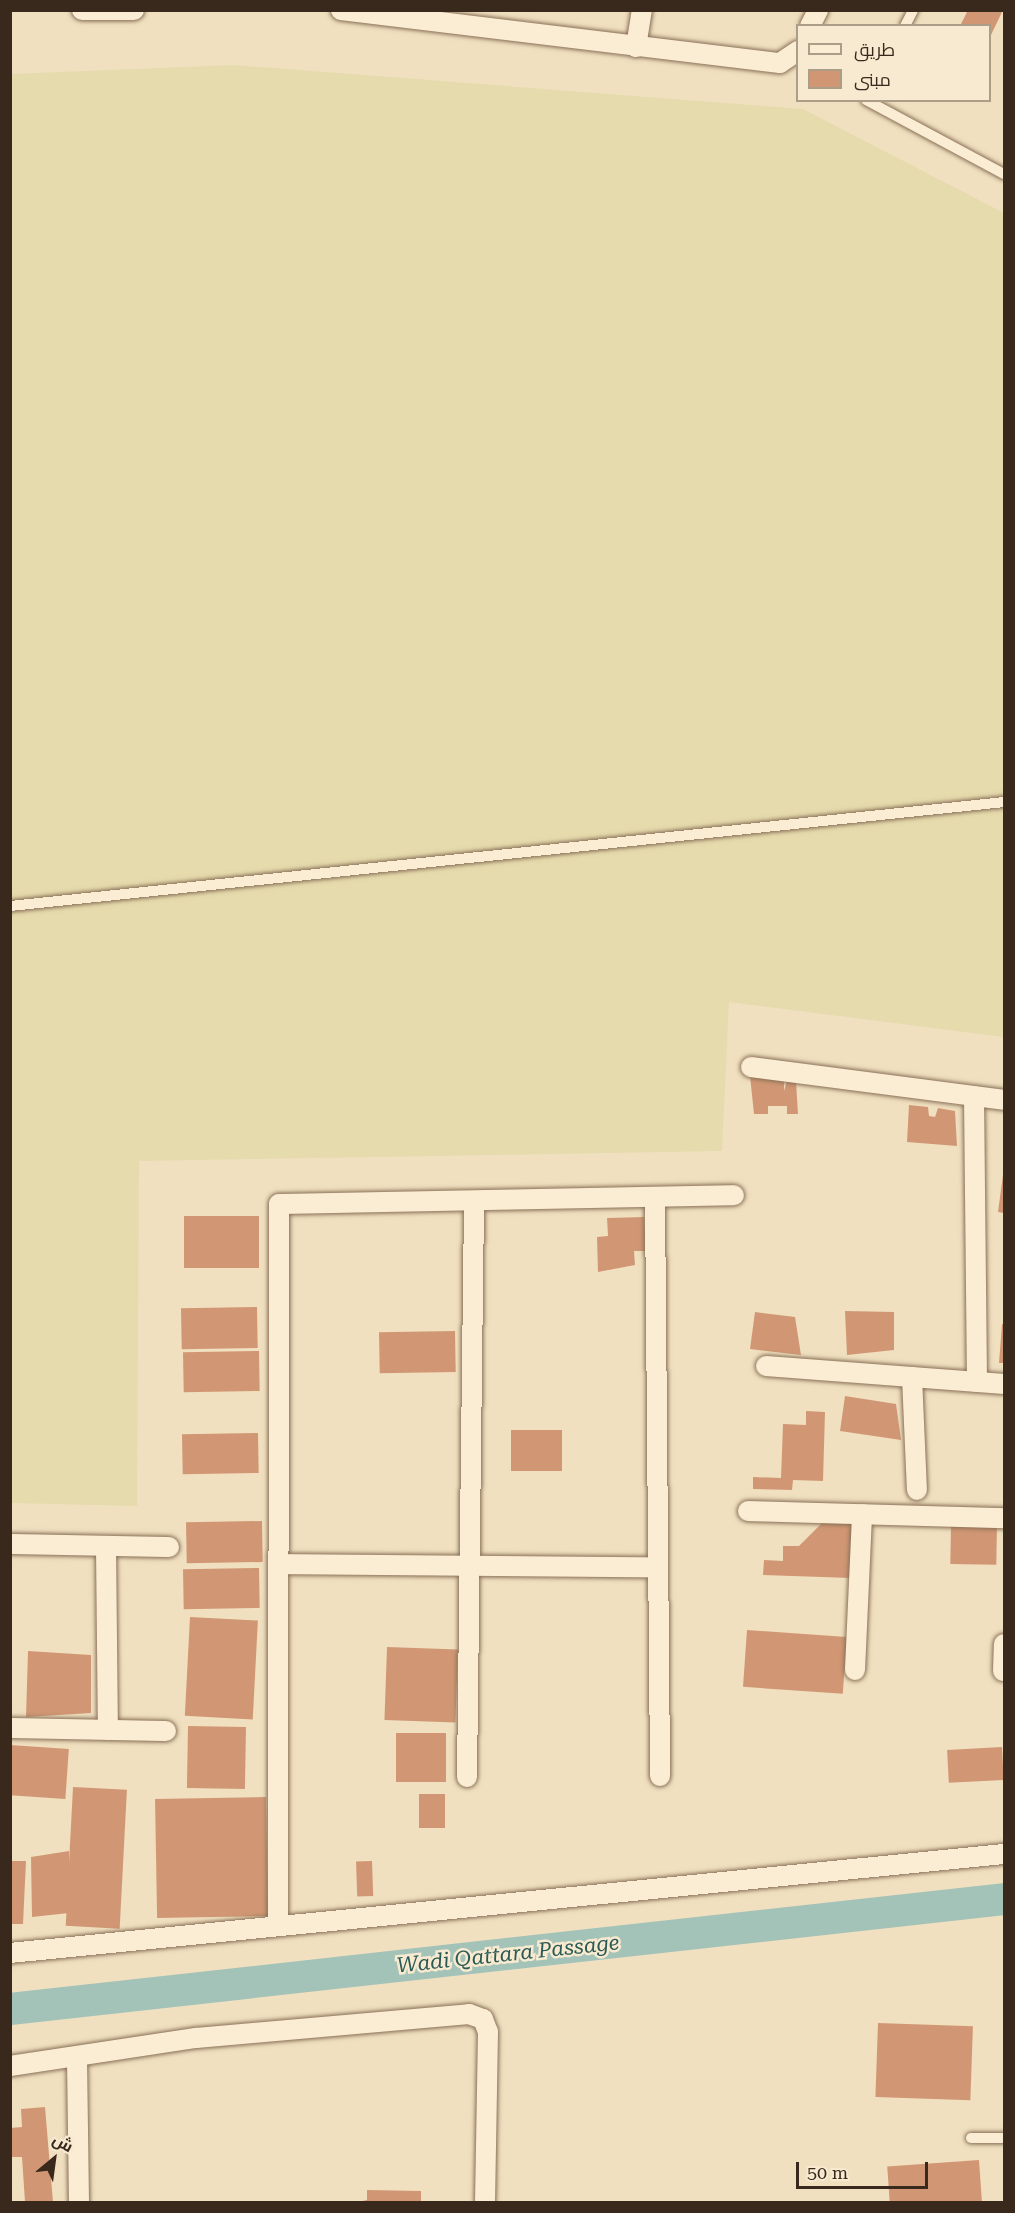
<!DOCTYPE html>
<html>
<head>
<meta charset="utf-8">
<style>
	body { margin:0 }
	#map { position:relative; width:1015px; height:2213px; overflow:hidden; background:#f0e0c0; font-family:"Roboto Serif",Cairo,serif }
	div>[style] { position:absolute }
	.farmland>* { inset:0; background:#e6dbad }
	.river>* { height:32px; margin:-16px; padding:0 16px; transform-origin:16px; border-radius:16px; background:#a3c2b8 }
	.building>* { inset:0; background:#d19774; transform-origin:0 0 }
	.roads { filter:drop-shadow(0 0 2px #8a7057) drop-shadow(0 0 2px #8a7057) }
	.lane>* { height:10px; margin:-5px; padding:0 5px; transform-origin:5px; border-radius:5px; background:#fbedd4 }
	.street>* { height:20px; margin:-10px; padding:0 10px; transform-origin:10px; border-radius:10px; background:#fbedd4 }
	span { translate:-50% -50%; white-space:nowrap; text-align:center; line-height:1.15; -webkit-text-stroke:5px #f7ead0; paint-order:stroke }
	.water-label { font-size:21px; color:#2a5a55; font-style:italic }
	.frame { position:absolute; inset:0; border:12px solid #39291c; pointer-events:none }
	.legend { position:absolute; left:796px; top:24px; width:195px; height:78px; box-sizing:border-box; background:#f7ead0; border:2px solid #ab9d88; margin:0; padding:8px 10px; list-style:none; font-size:18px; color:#39291c }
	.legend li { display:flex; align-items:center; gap:12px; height:30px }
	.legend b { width:30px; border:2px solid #ab9d88 }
	.north { position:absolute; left:24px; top:2129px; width:60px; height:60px; -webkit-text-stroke:4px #f7ead0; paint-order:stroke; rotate:29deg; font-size:16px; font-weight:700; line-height:24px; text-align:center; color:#39291c }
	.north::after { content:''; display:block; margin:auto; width:21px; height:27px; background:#39291c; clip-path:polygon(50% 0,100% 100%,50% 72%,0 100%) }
	.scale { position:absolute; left:796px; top:2162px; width:132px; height:27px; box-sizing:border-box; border:3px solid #39291c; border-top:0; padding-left:8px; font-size:18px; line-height:21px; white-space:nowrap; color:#39291c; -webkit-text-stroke:4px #f7ead0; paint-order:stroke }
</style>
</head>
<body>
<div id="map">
	<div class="farmland">
		<div style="clip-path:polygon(234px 65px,803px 109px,1004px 213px,1004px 1037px,729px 1002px,722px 1151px,139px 1161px,137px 1506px,11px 1503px,10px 74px)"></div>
	</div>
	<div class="river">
		<div style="left:10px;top:2009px;width:1000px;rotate:-6.31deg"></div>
	</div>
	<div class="building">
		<div style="clip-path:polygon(968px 10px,1003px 10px,990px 37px,990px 26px,960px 26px)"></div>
		<div style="clip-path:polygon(784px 1074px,784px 1091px,787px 1081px,796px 1081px,798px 1114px,787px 1114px,787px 1106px,768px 1106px,768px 1114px,754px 1114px,750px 1076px,777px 1080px)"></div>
		<div style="clip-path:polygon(909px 1105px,928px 1107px,929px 1116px,935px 1117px,938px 1108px,955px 1111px,957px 1146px,907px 1142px)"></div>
		<div style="clip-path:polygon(1004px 1167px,1004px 1213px,998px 1212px)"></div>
		<div style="left:184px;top:1216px;width:75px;height:52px"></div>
		<div style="clip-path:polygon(644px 1217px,646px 1251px,634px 1251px,635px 1265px,598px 1272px,597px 1237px,608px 1236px,607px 1218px)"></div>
		<div style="left:257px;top:1307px;width:41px;height:76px;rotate:89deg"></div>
		<div style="clip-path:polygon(845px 1311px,894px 1312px,894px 1350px,847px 1355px)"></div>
		<div style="clip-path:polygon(755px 1312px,795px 1317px,801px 1355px,750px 1349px)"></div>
		<div style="clip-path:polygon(1002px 1324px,1004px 1324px,1004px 1363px,999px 1363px)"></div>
		<div style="left:455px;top:1331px;width:41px;height:76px;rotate:89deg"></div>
		<div style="left:259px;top:1351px;width:40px;height:76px;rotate:89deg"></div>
		<div style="clip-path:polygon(845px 1396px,896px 1404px,901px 1440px,840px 1431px)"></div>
		<div style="clip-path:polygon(806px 1411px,825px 1412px,823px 1481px,793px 1480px,792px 1490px,753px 1489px,753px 1477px,781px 1478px,783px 1424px,806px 1425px)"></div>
		<div style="left:511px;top:1430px;width:51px;height:41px"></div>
		<div style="left:258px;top:1433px;width:40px;height:76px;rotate:89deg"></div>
		<div style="left:262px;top:1521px;width:41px;height:76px;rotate:89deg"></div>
		<div style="clip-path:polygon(824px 1521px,852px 1523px,851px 1578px,763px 1575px,764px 1560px,783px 1561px,783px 1546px,799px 1546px)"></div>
		<div style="left:951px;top:1524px;width:46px;height:40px;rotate:1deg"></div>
		<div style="left:259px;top:1568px;width:40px;height:76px;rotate:89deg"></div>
		<div style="left:190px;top:1617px;width:68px;height:99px;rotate:3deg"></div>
		<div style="left:747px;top:1630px;width:100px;height:57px;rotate:4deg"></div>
		<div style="left:387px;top:1647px;width:71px;height:73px;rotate:2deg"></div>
		<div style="clip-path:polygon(28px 1651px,91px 1655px,91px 1713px,26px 1717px)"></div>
		<div style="left:188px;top:1726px;width:58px;height:62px;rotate:1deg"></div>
		<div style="left:396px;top:1733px;width:50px;height:49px"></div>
		<div style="left:10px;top:1745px;width:59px;height:50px;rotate:4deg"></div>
		<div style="left:1002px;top:1747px;width:33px;height:55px;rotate:87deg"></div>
		<div style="left:73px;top:1787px;width:54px;height:139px;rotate:3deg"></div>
		<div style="left:419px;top:1794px;width:26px;height:34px"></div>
		<div style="left:266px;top:1797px;width:119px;height:111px;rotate:89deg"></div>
		<div style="clip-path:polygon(69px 1851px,69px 1913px,32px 1917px,31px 1857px)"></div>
		<div style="clip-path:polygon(10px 1861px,26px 1861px,23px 1924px,10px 1924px)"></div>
		<div style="left:372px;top:1861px;width:35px;height:16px;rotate:88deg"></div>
		<div style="left:878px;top:2023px;width:95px;height:74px;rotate:2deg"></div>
		<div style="clip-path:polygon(45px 2107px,53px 2202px,25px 2202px,22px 2157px,10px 2157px,10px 2128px,22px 2127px,21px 2109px)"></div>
		<div style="left:979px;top:2160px;width:42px;height:92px;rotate:86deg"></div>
		<div style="clip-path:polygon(367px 2190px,421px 2191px,421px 2202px,358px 2202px,367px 2200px)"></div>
	</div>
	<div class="roads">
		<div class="lane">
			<div style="left:905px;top:26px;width:18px;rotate:-63deg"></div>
			<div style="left:866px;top:100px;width:157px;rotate:28.2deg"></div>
			<div style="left:10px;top:906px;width:999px;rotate:-5.97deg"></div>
			<div style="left:971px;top:2138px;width:33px"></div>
		</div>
		<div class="street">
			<div style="left:82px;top:10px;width:52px"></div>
			<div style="left:341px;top:10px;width:442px;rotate:6.9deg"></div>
			<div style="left:780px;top:63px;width:22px;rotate:-34deg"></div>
			<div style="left:810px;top:26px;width:18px;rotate:-63deg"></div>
			<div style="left:636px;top:47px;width:37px;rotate:-81deg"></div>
			<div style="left:751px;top:1067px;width:255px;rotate:7.4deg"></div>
			<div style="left:974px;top:1096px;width:286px;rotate:89.4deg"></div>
			<div style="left:655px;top:1198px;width:578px;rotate:89.5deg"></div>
			<div style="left:766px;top:1366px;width:239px;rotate:4.3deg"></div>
			<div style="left:912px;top:1377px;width:113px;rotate:87.5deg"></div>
			<div style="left:748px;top:1511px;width:256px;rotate:1.6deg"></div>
			<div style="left:10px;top:1544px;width:159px;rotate:1.1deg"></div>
			<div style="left:106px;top:1546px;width:184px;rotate:89.4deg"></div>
			<div style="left:279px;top:1564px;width:378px;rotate:0.5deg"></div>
			<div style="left:855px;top:1670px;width:156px;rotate:-87.4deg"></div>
			<div style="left:1003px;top:1671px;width:27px;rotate:-88deg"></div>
			<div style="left:10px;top:1728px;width:156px;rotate:1.1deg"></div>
			<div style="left:467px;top:1777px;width:576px;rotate:-89.3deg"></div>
			<div style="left:278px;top:1926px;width:722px;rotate:-89.92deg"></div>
			<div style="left:279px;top:1204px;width:455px;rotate:-1.1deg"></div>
			<div style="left:10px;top:1953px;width:999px;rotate:-5.69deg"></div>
			<div style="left:77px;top:2059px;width:143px;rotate:89.2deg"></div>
			<div style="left:10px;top:2066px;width:188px;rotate:-8.6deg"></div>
			<div style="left:196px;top:2038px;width:274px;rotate:-5deg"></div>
			<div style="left:469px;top:2014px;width:15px;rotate:20deg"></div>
			<div style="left:483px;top:2019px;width:14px;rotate:69deg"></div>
			<div style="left:488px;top:2032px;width:170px;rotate:91deg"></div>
		</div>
	</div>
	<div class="water-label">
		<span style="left:508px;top:1954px;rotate:-6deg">Wadi Qattara Passage</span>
	</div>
	<div class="frame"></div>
	<ul class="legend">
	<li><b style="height:8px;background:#fbedd4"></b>طريق</li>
	<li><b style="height:16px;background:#d19774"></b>مبنى</li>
	</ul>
	<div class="north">ش</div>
	<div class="scale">50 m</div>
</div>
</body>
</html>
